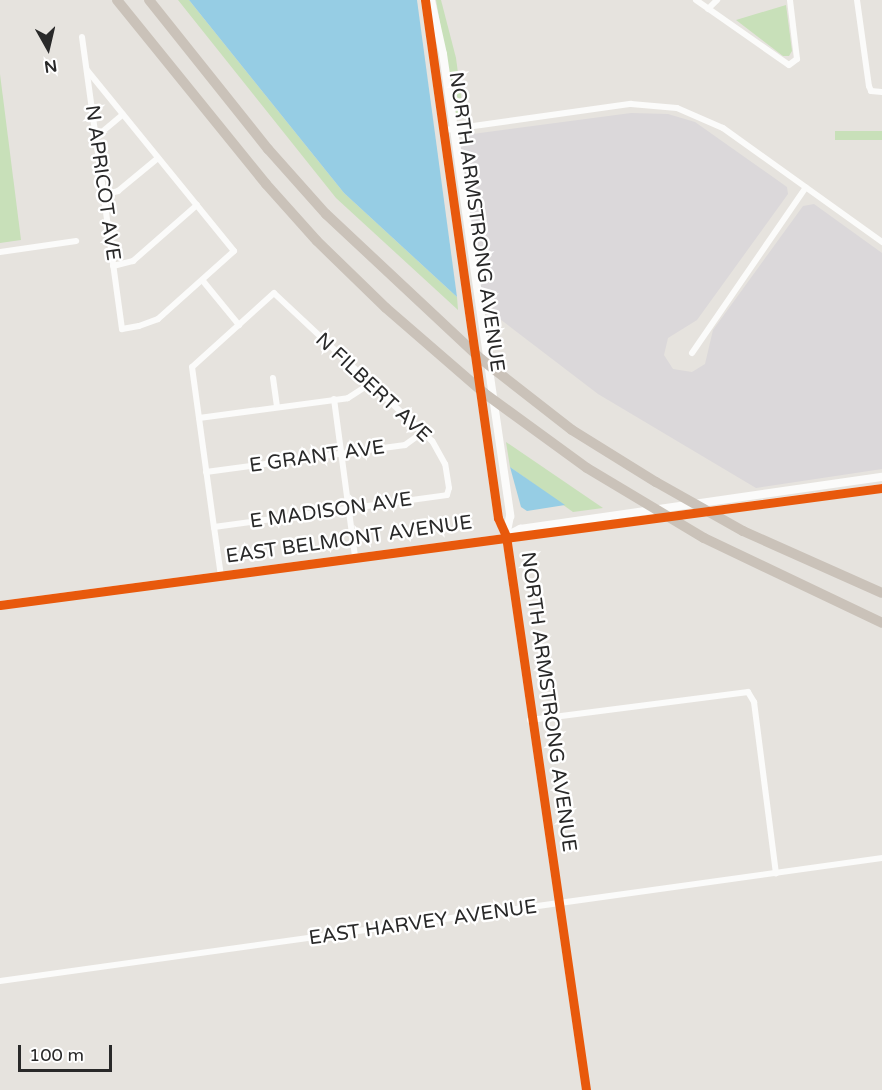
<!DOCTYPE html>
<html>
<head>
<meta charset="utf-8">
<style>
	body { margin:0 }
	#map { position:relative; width:882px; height:1090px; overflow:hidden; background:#e6e3de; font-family:"Varela Round",sans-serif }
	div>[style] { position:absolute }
	.industrial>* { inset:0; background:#dbd8da }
	.green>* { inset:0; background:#c8e0b9; transform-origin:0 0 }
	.water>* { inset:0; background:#96cde4 }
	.street>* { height:6px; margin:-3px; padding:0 3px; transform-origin:3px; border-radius:3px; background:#fbfbfa }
	.secondary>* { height:8px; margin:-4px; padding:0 4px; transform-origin:4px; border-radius:4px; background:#fbfbfa }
	.highway>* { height:10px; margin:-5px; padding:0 5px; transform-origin:5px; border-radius:5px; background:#cac2b9 }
	.cycleway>* { height:9px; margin:-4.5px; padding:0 4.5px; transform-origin:4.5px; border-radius:4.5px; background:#e8590c }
	span { translate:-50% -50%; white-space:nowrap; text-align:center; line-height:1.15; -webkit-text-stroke:5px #fff; paint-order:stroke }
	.street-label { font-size:20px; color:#292929 }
	.north { position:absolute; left:18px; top:18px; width:60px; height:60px; -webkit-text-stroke:4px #fff; paint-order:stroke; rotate:172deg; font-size:16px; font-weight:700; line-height:24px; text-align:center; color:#292929 }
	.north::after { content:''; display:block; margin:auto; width:21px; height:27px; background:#292929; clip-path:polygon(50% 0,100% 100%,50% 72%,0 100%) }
	.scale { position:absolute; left:18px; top:1045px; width:94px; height:27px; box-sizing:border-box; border:3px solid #292929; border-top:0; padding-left:8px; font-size:18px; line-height:21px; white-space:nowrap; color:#292929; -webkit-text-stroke:4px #fff; paint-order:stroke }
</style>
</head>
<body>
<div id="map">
	<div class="industrial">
		<div style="clip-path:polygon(631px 113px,668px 114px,695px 122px,787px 187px,788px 194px,697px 320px,668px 338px,664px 355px,673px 369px,692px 372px,705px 364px,713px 330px,803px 206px,814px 204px,882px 253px,882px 469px,756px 488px,598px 394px,483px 306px,460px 141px,465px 135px)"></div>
	</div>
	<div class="green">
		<div style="clip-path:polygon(178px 0,189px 0,344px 193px,457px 297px,458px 310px,336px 198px)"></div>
		<div style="clip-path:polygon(436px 0,441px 0,456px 58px,464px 119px,456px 115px)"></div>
		<div style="clip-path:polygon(786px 5px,792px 51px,789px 56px,783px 56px,736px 20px)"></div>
		<div style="clip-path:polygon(0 74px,21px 240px,0 243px)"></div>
		<div style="left:882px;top:131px;width:9px;height:47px;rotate:90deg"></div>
		<div style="clip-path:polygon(506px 442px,603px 508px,573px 512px,510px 467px)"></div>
	</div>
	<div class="water">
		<div style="clip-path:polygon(189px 0,417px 0,457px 297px,344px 193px)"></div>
		<div style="clip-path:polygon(510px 467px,565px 505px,527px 511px,521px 507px)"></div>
	</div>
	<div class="street">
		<div style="left:696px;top:0;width:113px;rotate:35deg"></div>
		<div style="left:789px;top:65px;width:10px;rotate:-37deg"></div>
		<div style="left:797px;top:59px;width:59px;rotate:-96.8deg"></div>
		<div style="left:857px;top:0;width:87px;rotate:82.1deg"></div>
		<div style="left:869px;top:86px;width:5px;rotate:68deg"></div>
		<div style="left:871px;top:91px;width:11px;rotate:5deg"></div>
		<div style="left:708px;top:9px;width:13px;rotate:-45deg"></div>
		<div style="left:82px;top:37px;width:295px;rotate:82.2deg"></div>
		<div style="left:122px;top:329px;width:17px;rotate:-10deg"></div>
		<div style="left:139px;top:326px;width:20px;rotate:-20deg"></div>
		<div style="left:158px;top:319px;width:102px;rotate:-41.8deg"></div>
		<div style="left:234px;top:251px;width:233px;rotate:-129.1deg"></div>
		<div style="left:445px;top:130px;width:188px;rotate:-8deg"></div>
		<div style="left:631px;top:104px;width:46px;rotate:5deg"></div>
		<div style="left:677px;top:108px;width:50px;rotate:23.5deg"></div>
		<div style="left:723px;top:128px;width:196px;rotate:35.6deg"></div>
		<div style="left:96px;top:137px;width:35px;rotate:-40deg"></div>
		<div style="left:104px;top:195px;width:15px;rotate:-16deg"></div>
		<div style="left:118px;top:191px;width:52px;rotate:-39.5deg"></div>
		<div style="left:0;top:252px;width:77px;rotate:-8.2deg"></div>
		<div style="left:113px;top:266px;width:21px;rotate:-14deg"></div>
		<div style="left:133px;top:261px;width:85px;rotate:-41.2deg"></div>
		<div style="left:203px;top:281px;width:57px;rotate:50.7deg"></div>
		<div style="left:692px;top:353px;width:201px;rotate:-55.5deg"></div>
		<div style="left:273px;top:378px;width:29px;rotate:82deg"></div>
		<div style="left:334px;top:399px;width:159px;rotate:82.4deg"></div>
		<div style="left:199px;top:418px;width:150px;rotate:-7.6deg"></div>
		<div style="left:348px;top:398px;width:24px;rotate:-33deg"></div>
		<div style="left:206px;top:472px;width:201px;rotate:-7.7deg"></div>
		<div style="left:405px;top:445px;width:22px;rotate:-36deg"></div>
		<div style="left:214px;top:527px;width:235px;rotate:-7.8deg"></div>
		<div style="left:447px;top:495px;width:7px;rotate:-74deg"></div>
		<div style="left:449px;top:488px;width:24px;rotate:-99deg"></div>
		<div style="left:445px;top:464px;width:26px;rotate:-119deg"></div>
		<div style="left:432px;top:441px;width:216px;rotate:-136.9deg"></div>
		<div style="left:274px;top:293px;width:110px;rotate:137.9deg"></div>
		<div style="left:192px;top:367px;width:162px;rotate:82.2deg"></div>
		<div style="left:214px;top:527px;width:49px;rotate:81.9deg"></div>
		<div style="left:530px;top:720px;width:220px;rotate:-7.3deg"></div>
		<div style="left:748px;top:692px;width:12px;rotate:59deg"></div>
		<div style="left:754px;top:702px;width:173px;rotate:82.7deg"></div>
		<div style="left:0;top:981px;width:891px;rotate:-7.94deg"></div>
	</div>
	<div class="secondary">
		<div style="left:425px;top:0;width:523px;rotate:81.98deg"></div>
		<div style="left:498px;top:518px;width:20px;rotate:66deg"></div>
		<div style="left:506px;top:536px;width:560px;rotate:81.78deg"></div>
		<div style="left:431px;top:0;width:55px;rotate:77.5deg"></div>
		<div style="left:443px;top:54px;width:467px;rotate:81.7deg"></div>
		<div style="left:510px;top:516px;width:20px;rotate:101deg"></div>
		<div style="left:506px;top:536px;width:16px;rotate:-27deg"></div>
		<div style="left:520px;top:529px;width:366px;rotate:-8.2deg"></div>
		<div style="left:0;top:605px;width:890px;rotate:-7.56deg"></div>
	</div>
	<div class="highway">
		<div style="left:117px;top:0;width:237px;rotate:51deg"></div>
		<div style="left:266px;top:184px;width:76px;rotate:48.2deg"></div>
		<div style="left:317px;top:241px;width:96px;rotate:44.2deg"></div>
		<div style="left:386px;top:308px;width:130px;rotate:40.9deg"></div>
		<div style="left:484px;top:393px;width:127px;rotate:36.1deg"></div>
		<div style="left:587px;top:468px;width:136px;rotate:30.9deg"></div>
		<div style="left:704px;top:538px;width:197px;rotate:25.5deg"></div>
		<div style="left:149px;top:0;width:191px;rotate:51.4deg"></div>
		<div style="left:268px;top:149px;width:87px;rotate:48.3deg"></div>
		<div style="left:326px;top:214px;width:212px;rotate:43.1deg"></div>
		<div style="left:481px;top:359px;width:115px;rotate:38deg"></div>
		<div style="left:572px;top:430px;width:99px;rotate:31.8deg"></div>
		<div style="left:656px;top:482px;width:100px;rotate:29.4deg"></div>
		<div style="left:743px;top:531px;width:152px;rotate:24deg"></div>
	</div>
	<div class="cycleway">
		<div style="left:425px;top:0;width:523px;rotate:81.98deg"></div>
		<div style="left:498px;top:518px;width:20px;rotate:66deg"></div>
		<div style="left:506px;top:536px;width:560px;rotate:81.78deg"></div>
		<div style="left:0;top:605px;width:890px;rotate:-7.56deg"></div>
	</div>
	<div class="street-label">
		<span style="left:102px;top:183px;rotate:82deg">N APRICOT AVE</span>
		<span style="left:476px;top:222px;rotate:82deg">NORTH ARMSTRONG AVENUE</span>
		<span style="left:373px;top:388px;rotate:43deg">N FILBERT AVE</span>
		<span style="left:317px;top:457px;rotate:-8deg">E GRANT AVE</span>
		<span style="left:331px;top:511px;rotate:-8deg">E MADISON AVE</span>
		<span style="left:349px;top:540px;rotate:-8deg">EAST BELMONT AVENUE</span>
		<span style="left:548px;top:702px;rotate:82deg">NORTH ARMSTRONG AVENUE</span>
		<span style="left:423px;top:923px;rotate:-8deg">EAST HARVEY AVENUE</span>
	</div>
	<div class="north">N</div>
	<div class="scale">100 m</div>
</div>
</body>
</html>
